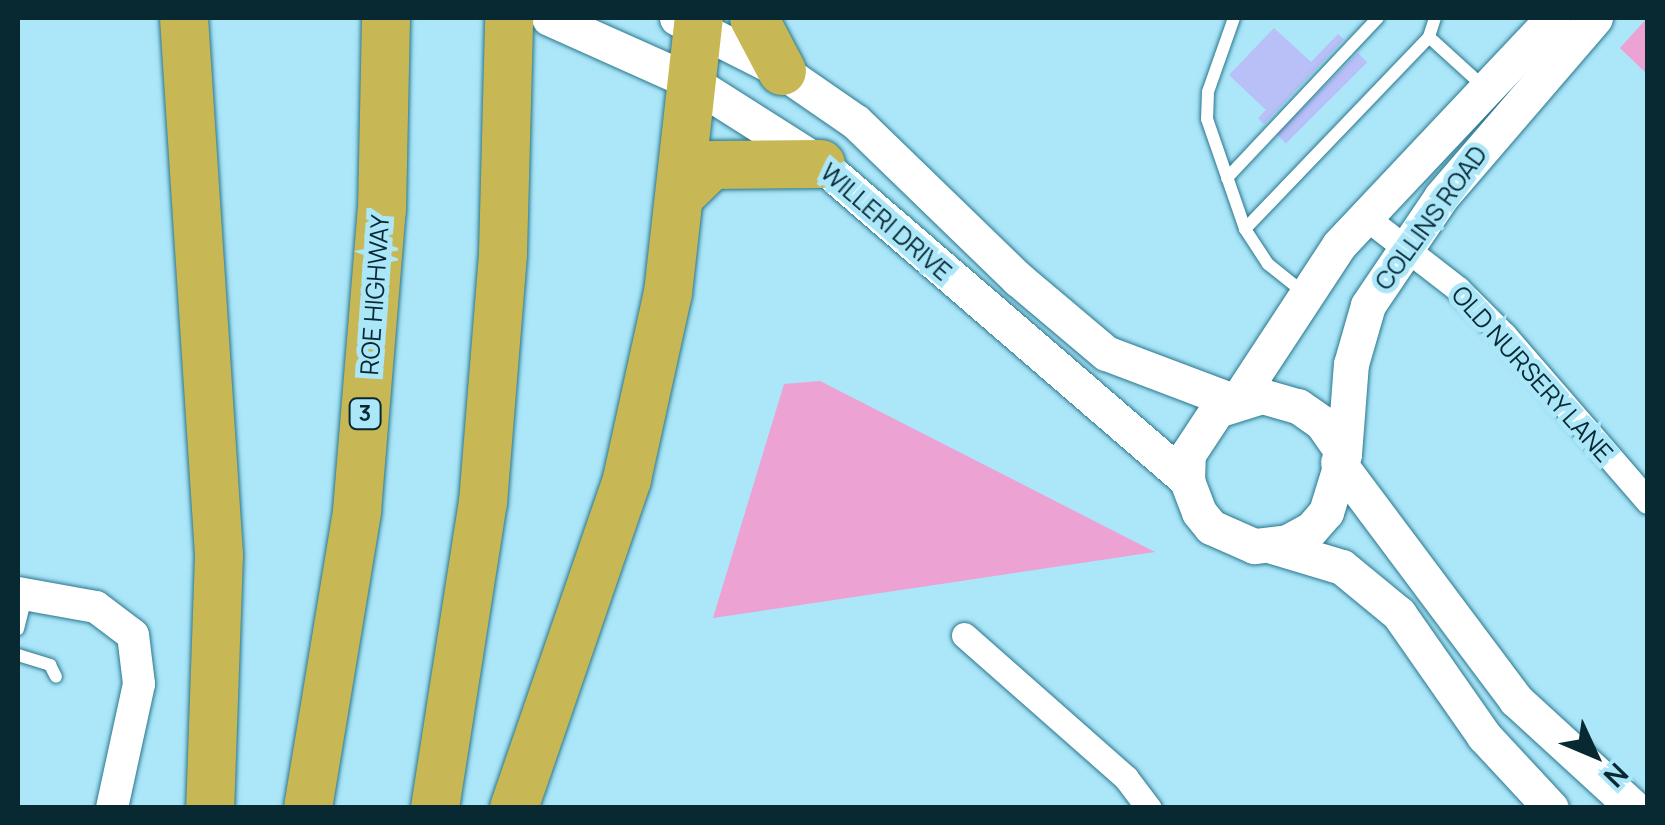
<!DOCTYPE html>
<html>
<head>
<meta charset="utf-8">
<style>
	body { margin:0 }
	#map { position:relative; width:1665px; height:825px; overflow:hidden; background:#abe6f9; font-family:Manrope,sans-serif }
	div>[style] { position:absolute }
	.green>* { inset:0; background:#eda2d4 }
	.building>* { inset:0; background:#b9bff7; transform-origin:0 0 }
	.roads { filter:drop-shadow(0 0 2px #29778d) drop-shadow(0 0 2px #29778d) }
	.service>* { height:12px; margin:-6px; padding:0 6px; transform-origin:6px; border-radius:6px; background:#fff }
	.minor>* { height:25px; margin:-12.5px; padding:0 12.5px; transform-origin:12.5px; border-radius:12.5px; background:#fff }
	.tertiary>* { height:32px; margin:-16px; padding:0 16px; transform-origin:16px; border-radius:16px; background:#fff }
	.secondary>* { height:35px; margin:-17.5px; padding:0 17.5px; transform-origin:17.5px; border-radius:17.5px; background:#fff }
	.motorway>* { height:48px; margin:-24px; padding:0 24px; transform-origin:24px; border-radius:24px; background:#c8b755 }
	span { translate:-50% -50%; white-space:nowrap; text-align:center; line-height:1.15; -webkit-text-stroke:10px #abe6f9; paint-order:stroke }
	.shield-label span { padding:2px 8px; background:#abe6f9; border:2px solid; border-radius:8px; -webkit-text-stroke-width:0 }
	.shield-label { font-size:22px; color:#082932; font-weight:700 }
	.street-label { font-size:25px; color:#082932 }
	.frame { position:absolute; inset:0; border:20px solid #082932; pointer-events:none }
	.north { position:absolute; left:1545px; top:705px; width:100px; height:100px; -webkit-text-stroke:8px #abe6f9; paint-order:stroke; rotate:134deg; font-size:28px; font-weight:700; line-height:40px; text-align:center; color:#082932 }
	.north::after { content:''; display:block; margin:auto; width:35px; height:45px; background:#082932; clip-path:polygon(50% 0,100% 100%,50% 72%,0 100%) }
</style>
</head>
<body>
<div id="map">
	<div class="green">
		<div style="clip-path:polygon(1647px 18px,1647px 74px,1620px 48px)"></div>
		<div style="clip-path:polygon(820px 381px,1155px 552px,713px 618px,784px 384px)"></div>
	</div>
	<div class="building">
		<div style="clip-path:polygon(1274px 28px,1311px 62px,1338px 34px,1344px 39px,1264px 124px,1258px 118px,1266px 110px,1229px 75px)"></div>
		<div style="left:1358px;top:53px;width:13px;height:115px;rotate:45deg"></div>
	</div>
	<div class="roads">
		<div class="service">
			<div style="left:1234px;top:18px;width:78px;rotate:109.4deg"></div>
			<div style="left:1208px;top:92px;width:27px;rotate:92deg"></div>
			<div style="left:1207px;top:119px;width:116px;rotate:70.9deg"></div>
			<div style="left:1245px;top:229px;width:42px;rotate:56.7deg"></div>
			<div style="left:1268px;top:264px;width:45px;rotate:38.7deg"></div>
			<div style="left:1435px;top:18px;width:20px;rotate:108deg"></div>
			<div style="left:1429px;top:37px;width:74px;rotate:42.3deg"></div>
			<div style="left:1227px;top:178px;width:220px;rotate:-46.7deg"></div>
			<div style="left:1245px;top:229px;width:266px;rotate:-46.2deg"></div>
			<div style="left:18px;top:629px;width:33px;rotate:-76deg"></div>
			<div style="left:18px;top:655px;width:34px;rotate:17deg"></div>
			<div style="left:50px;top:665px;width:13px;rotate:63deg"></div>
		</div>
		<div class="minor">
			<div style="left:1364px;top:216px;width:119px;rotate:37.8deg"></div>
			<div style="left:1458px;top:289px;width:65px;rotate:45deg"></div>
			<div style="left:1504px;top:335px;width:220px;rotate:49.1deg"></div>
			<div style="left:964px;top:635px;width:216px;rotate:41.4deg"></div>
			<div style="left:1126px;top:778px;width:38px;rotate:53deg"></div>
		</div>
		<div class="tertiary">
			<div style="left:18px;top:593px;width:79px;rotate:10.2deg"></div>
			<div style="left:96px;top:607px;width:46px;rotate:37.1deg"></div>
			<div style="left:133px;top:635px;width:49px;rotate:83deg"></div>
			<div style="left:139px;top:684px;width:127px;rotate:102.3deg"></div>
		</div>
		<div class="secondary">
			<div style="left:549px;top:18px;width:157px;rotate:24.1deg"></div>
			<div style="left:692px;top:82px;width:153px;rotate:32.4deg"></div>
			<div style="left:821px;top:164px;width:484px;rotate:40.8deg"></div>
			<div style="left:677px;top:18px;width:118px;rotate:26.8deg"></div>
			<div style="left:782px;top:71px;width:90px;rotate:34.6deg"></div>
			<div style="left:856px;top:122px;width:226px;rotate:44.1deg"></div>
			<div style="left:1018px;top:279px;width:115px;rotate:40.1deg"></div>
			<div style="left:1106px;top:353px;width:136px;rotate:20.7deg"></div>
			<div style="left:1262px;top:396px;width:37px;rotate:16deg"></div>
			<div style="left:1298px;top:406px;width:29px;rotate:35deg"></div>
			<div style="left:1322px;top:423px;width:38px;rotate:55deg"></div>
			<div style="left:1344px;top:454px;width:61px;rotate:107.2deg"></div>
			<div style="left:1326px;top:512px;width:23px;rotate:131deg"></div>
			<div style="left:1311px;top:529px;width:26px;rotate:151deg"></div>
			<div style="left:1288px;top:542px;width:34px;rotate:173deg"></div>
			<div style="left:1254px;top:546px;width:47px;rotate:-156.2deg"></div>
			<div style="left:1211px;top:527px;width:19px;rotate:-129deg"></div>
			<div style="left:1199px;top:512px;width:34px;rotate:-111deg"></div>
			<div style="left:1187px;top:480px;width:26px;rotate:-88deg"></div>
			<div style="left:1188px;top:454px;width:53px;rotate:-56.6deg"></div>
			<div style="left:1217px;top:410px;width:47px;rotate:-17.3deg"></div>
			<div style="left:1238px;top:399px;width:184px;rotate:-56.7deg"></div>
			<div style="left:1339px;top:245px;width:312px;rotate:-46.7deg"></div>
			<div style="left:1344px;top:454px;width:90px;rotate:-85.6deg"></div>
			<div style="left:1351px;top:364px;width:61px;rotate:-73.9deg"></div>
			<div style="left:1368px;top:305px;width:130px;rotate:-55.9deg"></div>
			<div style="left:1441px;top:197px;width:236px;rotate:-49.3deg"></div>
			<div style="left:1338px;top:462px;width:297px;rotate:53.2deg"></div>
			<div style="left:1516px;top:700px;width:160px;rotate:42.5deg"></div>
			<div style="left:1272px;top:546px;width:73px;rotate:16.7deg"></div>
			<div style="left:1342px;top:567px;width:74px;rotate:39.5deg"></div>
			<div style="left:1399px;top:614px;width:149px;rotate:55.1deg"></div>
			<div style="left:1484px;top:736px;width:98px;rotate:47.1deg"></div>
		</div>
		<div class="motorway">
			<div style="left:184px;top:18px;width:538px;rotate:86.27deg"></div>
			<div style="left:219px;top:555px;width:253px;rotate:92deg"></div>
			<div style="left:754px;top:18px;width:60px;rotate:62.2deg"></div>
			<div style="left:681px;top:195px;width:43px;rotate:-44.1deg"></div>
			<div style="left:712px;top:165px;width:109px;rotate:-0.5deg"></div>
			<div style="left:308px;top:808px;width:301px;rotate:-80.6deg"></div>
			<div style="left:357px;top:511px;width:302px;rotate:-85.3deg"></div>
			<div style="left:382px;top:210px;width:192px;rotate:-88.8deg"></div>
			<div style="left:435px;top:808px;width:309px;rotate:-81.1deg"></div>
			<div style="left:483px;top:503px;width:250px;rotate:-85.4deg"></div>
			<div style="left:503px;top:254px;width:236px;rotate:-88.5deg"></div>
			<div style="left:514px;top:808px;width:348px;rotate:-71deg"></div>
			<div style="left:627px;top:479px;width:190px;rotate:-77.6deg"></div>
			<div style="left:668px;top:293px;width:277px;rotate:-83.6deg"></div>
		</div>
	</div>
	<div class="shield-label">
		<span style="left:365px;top:414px">3</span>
	</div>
	<div class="street-label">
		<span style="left:1431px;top:218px;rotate:-54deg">COLLINS ROAD</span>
		<span style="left:886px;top:222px;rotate:41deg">WILLERI DRIVE</span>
		<span style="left:375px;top:295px;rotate:-86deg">ROE HIGHWAY</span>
		<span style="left:1532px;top:374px;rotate:48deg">OLD NURSERY LANE</span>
	</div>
	<div class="frame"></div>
	<div class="north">N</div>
</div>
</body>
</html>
